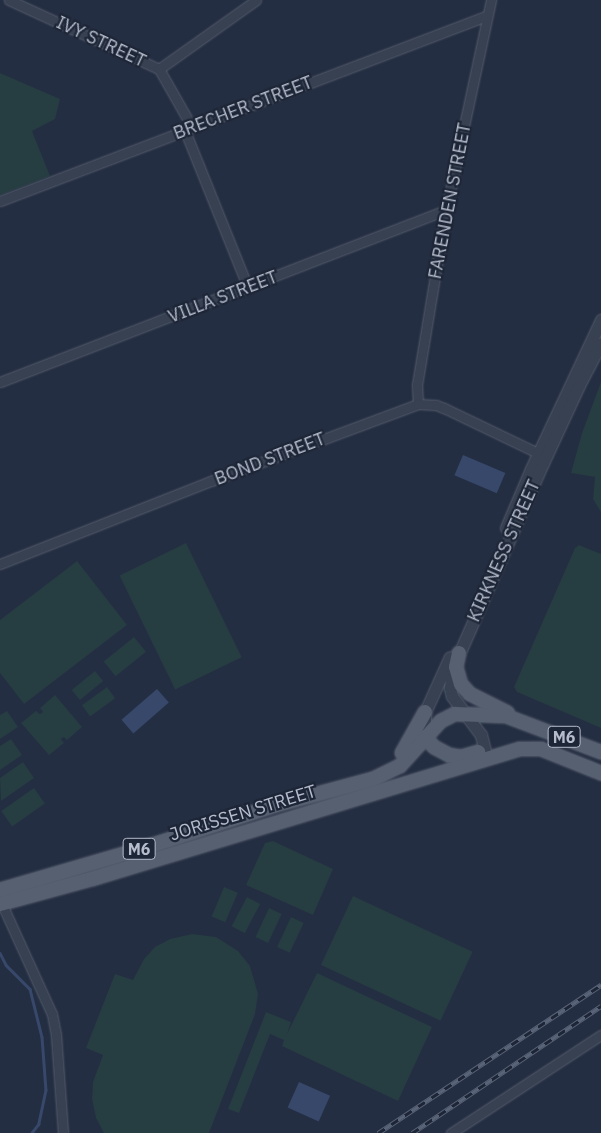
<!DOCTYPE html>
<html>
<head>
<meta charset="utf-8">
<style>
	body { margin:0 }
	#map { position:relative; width:601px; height:1133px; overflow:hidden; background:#242e42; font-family:"IBM Plex Sans",sans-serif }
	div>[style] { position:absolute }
	.green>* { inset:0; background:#263d42; transform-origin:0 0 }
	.water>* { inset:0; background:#37486a; transform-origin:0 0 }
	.stream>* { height:2.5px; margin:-1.25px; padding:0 1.25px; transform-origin:1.25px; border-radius:1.25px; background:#37486a }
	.roads { filter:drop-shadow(0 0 1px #535c6c) drop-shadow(0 0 1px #535c6c) }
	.minor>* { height:9px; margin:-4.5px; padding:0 4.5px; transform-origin:4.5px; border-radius:4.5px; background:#384151 }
	.tertiary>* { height:11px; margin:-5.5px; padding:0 5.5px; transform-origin:5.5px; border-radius:5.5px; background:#384151 }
	.primary>* { height:14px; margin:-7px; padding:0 7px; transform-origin:7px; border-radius:7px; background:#566071 }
	.rail>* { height:4.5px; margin-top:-2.25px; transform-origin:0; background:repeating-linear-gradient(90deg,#1d2636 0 8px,#5a6478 0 16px); box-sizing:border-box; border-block:1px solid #5a6478 }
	span { translate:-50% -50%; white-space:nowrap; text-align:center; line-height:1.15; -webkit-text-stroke:4.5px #1d2636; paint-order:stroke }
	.shield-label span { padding:1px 4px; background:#1d2636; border:1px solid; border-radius:4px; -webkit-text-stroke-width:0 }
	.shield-label { font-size:16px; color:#b5bccc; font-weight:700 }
	.street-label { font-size:18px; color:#b5bccc }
</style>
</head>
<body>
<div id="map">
	<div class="green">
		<div style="clip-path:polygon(0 73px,60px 99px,55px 119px,32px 131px,50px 176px,0 195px)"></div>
		<div style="clip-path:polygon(601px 382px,601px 512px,593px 499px,595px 477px,571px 473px,582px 433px)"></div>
		<div style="left:186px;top:543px;width:127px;height:74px;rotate:64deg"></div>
		<div style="clip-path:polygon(579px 545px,601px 554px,601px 728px,517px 692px,514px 687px,575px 548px)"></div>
		<div style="clip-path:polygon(77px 561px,127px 625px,24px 704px,0 673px,0 620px)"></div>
		<div style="left:134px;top:637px;width:19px;height:39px;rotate:51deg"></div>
		<div style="left:95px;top:671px;width:13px;height:30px;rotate:51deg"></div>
		<div style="left:107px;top:687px;width:14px;height:31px;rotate:54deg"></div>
		<div style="clip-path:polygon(55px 695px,82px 727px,67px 740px,64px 737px,61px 739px,64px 743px,49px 755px,21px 723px,36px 711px,40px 714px,43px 712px,40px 708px)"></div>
		<div style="clip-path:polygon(7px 711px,18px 727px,0 739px,0 715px)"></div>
		<div style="clip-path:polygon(11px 739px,22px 755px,0 770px,0 746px)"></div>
		<div style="clip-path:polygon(23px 762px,34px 778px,1px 801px,0 778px)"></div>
		<div style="left:34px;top:788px;width:19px;height:40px;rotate:55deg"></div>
		<div style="clip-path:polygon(273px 841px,333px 869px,313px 915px,246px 885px,265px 843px)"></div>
		<div style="left:224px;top:887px;width:15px;height:32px;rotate:23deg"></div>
		<div style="left:353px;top:896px;width:132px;height:76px;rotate:25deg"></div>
		<div style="left:247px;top:897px;width:15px;height:33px;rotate:28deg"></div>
		<div style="left:269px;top:908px;width:14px;height:32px;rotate:25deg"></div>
		<div style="left:291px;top:917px;width:14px;height:33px;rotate:25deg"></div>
		<div style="clip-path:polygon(192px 934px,216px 937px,238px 951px,250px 966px,258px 994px,255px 1014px,209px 1133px,104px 1133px,96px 1118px,92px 1099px,93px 1082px,103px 1055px,86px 1048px,115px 974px,133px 980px,144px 959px,155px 947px,170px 939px)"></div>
		<div style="clip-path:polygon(317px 973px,432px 1027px,398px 1101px,282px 1046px,284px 1040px,270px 1034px,239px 1113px,228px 1109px,266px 1012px,291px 1022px,287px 1034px)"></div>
	</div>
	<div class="water">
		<div style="left:463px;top:455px;width:46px;height:22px;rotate:23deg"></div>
		<div style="left:157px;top:689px;width:18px;height:47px;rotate:49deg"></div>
		<div style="left:299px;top:1082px;width:34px;height:28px;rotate:24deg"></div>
	</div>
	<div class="stream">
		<div style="left:0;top:953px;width:13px;rotate:63deg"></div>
		<div style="left:6px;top:965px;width:34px;rotate:45deg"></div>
		<div style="left:30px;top:989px;width:49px;rotate:76deg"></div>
		<div style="left:42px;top:1037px;width:53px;rotate:85.7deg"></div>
		<div style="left:46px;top:1090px;width:35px;rotate:102deg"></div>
		<div style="left:39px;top:1124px;width:11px;rotate:128deg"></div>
	</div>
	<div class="roads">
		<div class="minor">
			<div style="left:9px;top:0;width:165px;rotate:24.7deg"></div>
			<div style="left:159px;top:69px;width:67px;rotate:60.4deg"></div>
			<div style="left:159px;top:69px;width:119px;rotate:-35.4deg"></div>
			<div style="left:185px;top:131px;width:169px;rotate:68.1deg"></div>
			<div style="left:0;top:201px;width:520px;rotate:-20.84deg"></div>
			<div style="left:0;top:382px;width:478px;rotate:-21.1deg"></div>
			<div style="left:418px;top:404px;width:19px;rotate:-93deg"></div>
			<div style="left:417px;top:385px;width:177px;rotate:-80.6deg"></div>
			<div style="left:446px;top:210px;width:215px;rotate:-77.9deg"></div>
			<div style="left:0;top:564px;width:227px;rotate:-21.5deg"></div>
			<div style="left:211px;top:481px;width:221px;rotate:-20.4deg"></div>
			<div style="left:418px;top:404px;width:18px;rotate:3deg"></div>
			<div style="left:436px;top:405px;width:9px;rotate:21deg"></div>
			<div style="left:444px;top:408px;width:104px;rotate:25.6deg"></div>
			<div style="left:538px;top:453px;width:6px;rotate:59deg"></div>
			<div style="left:0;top:900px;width:125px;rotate:65.5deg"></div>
			<div style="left:52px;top:1014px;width:21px;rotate:79deg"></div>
			<div style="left:56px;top:1035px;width:98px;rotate:85.9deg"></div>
			<div style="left:451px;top:1133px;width:179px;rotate:-33.2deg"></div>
		</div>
		<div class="tertiary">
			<div style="left:506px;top:528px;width:64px;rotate:-67deg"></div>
			<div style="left:531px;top:469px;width:165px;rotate:-64.8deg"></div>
			<div style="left:425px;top:737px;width:25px;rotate:-90deg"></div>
			<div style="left:425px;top:712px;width:60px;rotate:-65.6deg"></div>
			<div style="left:487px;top:759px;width:25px;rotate:-104deg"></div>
			<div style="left:481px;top:735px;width:49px;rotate:-126.6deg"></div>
			<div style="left:452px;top:696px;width:8px;rotate:-104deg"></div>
			<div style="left:450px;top:688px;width:18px;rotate:-84deg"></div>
			<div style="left:452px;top:670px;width:226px;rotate:-66.3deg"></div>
			<div style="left:543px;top:463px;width:86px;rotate:-65.2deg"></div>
			<div style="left:579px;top:385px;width:47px;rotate:-62.4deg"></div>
		</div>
		<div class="primary">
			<div style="left:459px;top:653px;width:14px;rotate:102deg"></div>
			<div style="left:456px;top:667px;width:18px;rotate:74deg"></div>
			<div style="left:461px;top:684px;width:13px;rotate:48deg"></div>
			<div style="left:470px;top:694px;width:42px;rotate:26.6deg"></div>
			<div style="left:425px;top:737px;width:13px;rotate:48deg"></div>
			<div style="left:434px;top:747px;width:17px;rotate:28deg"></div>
			<div style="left:449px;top:755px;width:12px;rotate:9deg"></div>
			<div style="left:461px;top:757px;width:18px;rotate:-16deg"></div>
			<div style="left:402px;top:753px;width:47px;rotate:-60.7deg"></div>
			<div style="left:0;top:890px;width:143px;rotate:-16.3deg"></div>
			<div style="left:137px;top:850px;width:146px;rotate:-17.9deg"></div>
			<div style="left:276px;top:805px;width:100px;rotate:-15deg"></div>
			<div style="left:373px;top:779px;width:30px;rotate:-26deg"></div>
			<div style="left:400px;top:766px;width:61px;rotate:-47.7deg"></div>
			<div style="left:441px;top:721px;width:16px;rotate:-27deg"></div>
			<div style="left:455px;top:714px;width:51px;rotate:2.2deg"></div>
			<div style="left:506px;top:716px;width:102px;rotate:20.8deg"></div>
			<div style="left:0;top:904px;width:95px;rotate:-15.2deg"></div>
			<div style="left:92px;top:879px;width:447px;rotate:-16.9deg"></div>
			<div style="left:520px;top:749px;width:21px"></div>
			<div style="left:541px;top:749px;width:65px;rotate:21.8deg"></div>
		</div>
	</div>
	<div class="rail">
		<div style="left:378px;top:1133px;width:268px;rotate:-33.6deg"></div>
		<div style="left:412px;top:1133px;width:228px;rotate:-33.9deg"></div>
	</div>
	<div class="shield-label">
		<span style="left:564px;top:737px">M6</span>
		<span style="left:139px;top:849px">M6</span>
	</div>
	<div class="street-label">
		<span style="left:101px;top:42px;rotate:25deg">IVY STREET</span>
		<span style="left:243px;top:108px;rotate:-21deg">BRECHER STREET</span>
		<span style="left:450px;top:201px;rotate:-79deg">FARENDEN STREET</span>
		<span style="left:223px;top:297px;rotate:-21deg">VILLA STREET</span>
		<span style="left:270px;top:459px;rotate:-21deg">BOND STREET</span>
		<span style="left:504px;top:551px;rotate:-66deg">KIRKNESS STREET</span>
		<span style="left:243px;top:813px;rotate:-17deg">JORISSEN STREET</span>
	</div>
</div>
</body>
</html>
